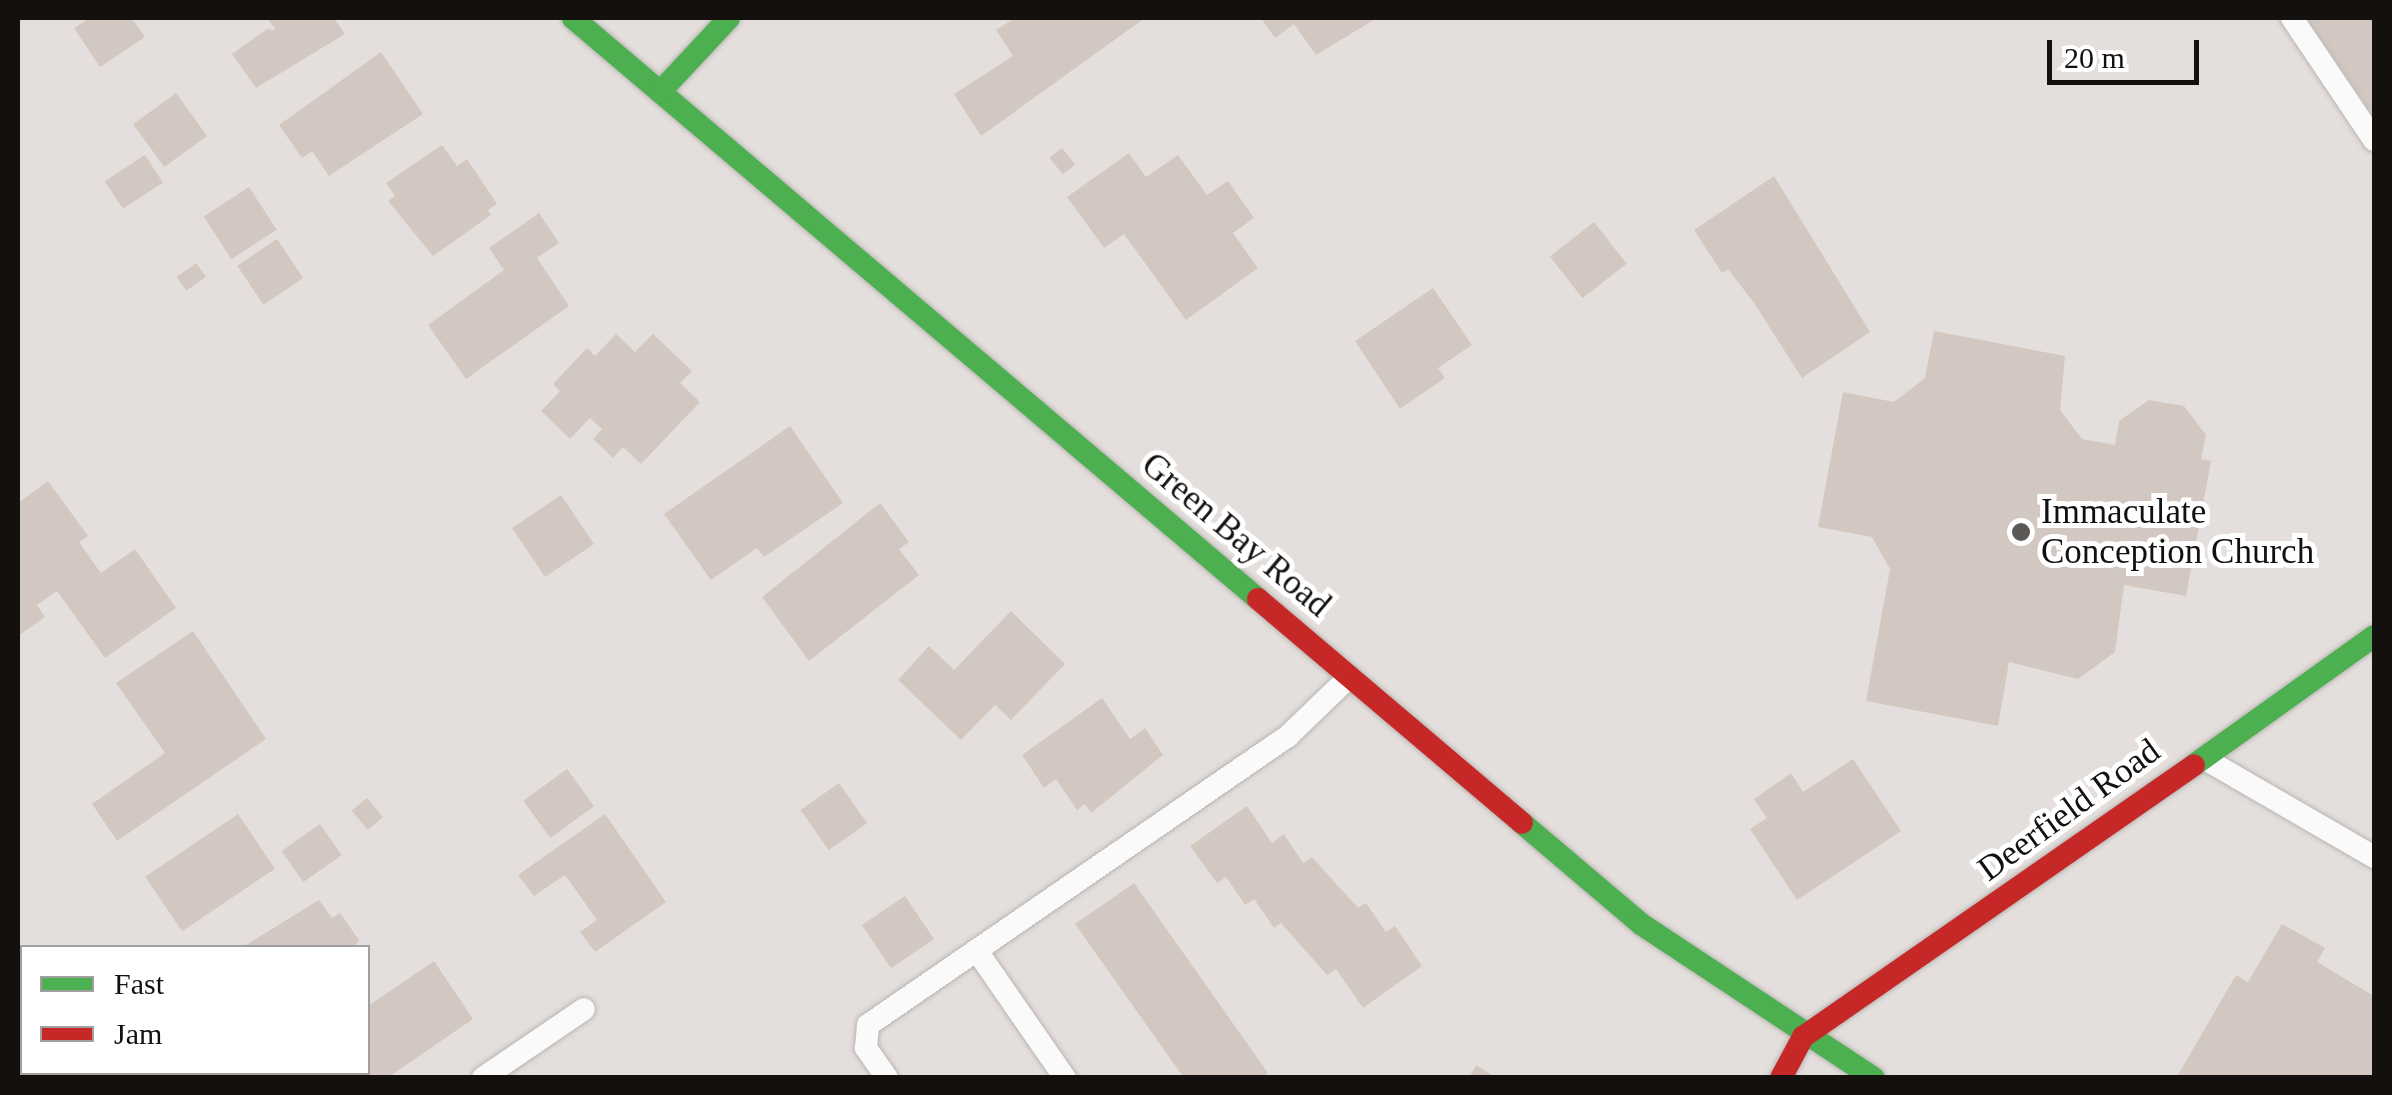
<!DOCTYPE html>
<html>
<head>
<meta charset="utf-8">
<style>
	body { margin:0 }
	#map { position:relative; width:2392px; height:1095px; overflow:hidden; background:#e4dfdc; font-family:Georgia,serif }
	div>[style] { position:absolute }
	.building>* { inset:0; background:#d3c8c1; transform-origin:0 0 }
	.roads { filter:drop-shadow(0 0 2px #b9b5b2) drop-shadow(0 0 2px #b9b5b2) }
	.lane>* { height:22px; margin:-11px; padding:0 11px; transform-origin:11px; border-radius:11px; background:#fbfafa }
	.fast>* { height:22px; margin:-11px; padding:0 11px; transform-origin:11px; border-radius:11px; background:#4caf50 }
	.jam>* { height:22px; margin:-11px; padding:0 11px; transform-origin:11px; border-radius:11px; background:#c62828 }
	.dots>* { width:28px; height:28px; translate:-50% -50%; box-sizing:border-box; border:5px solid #fff; border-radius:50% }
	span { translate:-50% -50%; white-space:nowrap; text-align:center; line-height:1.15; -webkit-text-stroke:10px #fff; paint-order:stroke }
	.poi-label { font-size:35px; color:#13100e }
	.left { translate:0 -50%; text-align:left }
	.street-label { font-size:35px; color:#13100e }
	.frame { position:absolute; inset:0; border:20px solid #13100e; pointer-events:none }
	.legend { position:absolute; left:20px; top:945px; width:350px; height:130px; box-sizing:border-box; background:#fff; border:2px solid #a19f9f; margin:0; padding:12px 18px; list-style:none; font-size:30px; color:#13100e }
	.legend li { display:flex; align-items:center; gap:20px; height:50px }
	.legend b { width:50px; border:2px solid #a19f9f }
	.scale { position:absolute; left:2047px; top:40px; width:152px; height:45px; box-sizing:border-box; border:5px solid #13100e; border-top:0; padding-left:12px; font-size:30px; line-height:35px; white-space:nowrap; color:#13100e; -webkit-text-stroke:8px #fff; paint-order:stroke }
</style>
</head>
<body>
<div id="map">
	<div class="building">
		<div style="clip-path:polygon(90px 18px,132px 18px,145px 37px,100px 67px,74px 28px)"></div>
		<div style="clip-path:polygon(267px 18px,334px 18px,345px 34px,256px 88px,232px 54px,267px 29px,276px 30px)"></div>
		<div style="clip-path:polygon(1015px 18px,1145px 18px,981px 136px,954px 94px,1013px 56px,996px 30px)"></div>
		<div style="clip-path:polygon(1261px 18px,1377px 18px,1316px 55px,1294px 24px,1275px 38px)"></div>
		<div style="clip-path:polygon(2314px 18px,2374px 18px,2374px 117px,2308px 21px)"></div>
		<div style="clip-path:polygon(381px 52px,423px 114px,329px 176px,312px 151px,302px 158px,279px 125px)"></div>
		<div style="left:176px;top:93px;width:53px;height:53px;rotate:54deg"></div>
		<div style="clip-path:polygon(442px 145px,457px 166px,467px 159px,497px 204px,488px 210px,491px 215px,433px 256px,388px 201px,395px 196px,386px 183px)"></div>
		<div style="left:1062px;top:148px;width:21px;height:16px;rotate:51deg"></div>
		<div style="clip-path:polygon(1129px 153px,1146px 177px,1178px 155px,1207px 195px,1228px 181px,1254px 218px,1233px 233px,1258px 268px,1186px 320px,1124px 234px,1104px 248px,1067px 197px)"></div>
		<div style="left:145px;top:155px;width:33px;height:48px;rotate:57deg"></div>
		<div style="clip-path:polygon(1774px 176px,1870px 332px,1802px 378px,1754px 303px,1728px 269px,1722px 273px,1694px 230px)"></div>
		<div style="left:249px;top:187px;width:51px;height:54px;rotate:57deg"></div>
		<div style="clip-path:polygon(539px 213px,559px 243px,537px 258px,569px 306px,466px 379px,428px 325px,504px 270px,489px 248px)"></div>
		<div style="left:1594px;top:222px;width:53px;height:56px;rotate:52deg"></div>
		<div style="left:277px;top:239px;width:47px;height:48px;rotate:56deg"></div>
		<div style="left:196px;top:263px;width:17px;height:24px;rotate:54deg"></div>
		<div style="clip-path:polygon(1433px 288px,1472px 345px,1438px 368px,1445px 378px,1400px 409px,1355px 341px)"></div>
		<div style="clip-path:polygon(1934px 331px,2065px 356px,2060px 410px,2082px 439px,2115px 445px,2119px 421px,2149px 400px,2184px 406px,2206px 435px,2201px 459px,2211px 461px,2186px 596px,2124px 585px,2115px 652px,2078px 679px,2009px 662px,1998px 726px,1866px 701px,1890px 569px,1872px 537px,1818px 527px,1843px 392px,1894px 402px,1925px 378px)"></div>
		<div style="clip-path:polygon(616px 334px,635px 352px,653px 334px,692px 371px,680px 383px,700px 402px,641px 464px,623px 447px,613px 458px,593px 439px,602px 429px,590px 418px,570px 439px,541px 411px,560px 391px,553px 384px,587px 348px,595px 356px)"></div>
		<div style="clip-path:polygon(790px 426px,843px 503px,764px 557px,757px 548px,711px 580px,664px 514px)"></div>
		<div style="clip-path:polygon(48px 481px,88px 536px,79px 542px,101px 573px,135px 549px,176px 608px,105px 658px,57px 591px,37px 605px,45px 617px,18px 636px,18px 503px)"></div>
		<div style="left:561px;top:495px;width:59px;height:59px;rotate:56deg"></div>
		<div style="clip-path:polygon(880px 503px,909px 542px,899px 549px,919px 575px,809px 661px,762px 597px)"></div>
		<div style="clip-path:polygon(1011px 611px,1065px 664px,1011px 720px,995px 705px,961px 740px,898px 680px,929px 646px,954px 670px)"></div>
		<div style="clip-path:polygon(193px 631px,266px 739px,117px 841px,92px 804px,165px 753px,116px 683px)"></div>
		<div style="clip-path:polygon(1102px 698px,1130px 739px,1145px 728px,1163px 755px,1091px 813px,1085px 804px,1077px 810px,1056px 779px,1044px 788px,1022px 755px)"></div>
		<div style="clip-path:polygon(1853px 759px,1901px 831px,1797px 900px,1750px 829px,1767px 818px,1754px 799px,1791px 773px,1803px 792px)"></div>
		<div style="left:567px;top:769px;width:46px;height:54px;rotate:54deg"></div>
		<div style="left:839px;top:783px;width:49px;height:47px;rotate:55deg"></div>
		<div style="left:367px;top:798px;width:25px;height:20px;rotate:50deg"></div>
		<div style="clip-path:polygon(1247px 806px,1272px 843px,1284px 834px,1303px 863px,1312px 857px,1358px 908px,1366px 903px,1386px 932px,1395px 926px,1422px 966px,1363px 1008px,1336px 969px,1327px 975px,1281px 923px,1274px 928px,1254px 899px,1245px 905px,1226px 877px,1217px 883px,1190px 846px)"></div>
		<div style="left:238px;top:814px;width:66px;height:112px;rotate:56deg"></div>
		<div style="clip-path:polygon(605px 814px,666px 902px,595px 952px,580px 932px,597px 920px,565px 875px,534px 896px,518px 875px)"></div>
		<div style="left:320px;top:824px;width:38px;height:47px;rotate:55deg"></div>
		<div style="clip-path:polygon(1134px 883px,1268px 1073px,1262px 1078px,1184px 1078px,1075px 924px)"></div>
		<div style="left:905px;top:896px;width:52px;height:52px;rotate:56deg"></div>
		<div style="clip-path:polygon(319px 900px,332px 918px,340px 913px,359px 940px,354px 948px,241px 948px)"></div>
		<div style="clip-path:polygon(2282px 924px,2325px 948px,2317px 962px,2374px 996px,2374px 1078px,2178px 1075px,2236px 975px,2248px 982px)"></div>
		<div style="clip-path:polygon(434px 961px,473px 1019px,387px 1078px,295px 1078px,291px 1072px,368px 1072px,368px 1006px)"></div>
		<div style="clip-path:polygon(1476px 1065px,1497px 1078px,1469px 1078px)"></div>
	</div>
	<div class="roads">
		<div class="lane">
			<div style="left:2292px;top:18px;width:147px;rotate:56.1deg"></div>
			<div style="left:2205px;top:759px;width:195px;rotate:30.1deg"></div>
			<div style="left:977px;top:951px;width:155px;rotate:55.3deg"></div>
			<div style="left:483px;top:1078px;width:122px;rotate:-34.3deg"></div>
			<div style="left:887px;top:1078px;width:37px;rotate:-125deg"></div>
			<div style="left:866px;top:1048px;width:23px;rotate:-85deg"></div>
			<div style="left:868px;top:1025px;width:510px;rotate:-34.53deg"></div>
			<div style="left:1288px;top:736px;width:85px;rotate:-44deg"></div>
		</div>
		<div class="fast">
			<div style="left:573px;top:18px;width:898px;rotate:40.3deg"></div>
			<div style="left:660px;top:92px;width:101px;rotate:-47deg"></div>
			<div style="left:2194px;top:765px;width:221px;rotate:-35.6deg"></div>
			<div style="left:1522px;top:823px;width:156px;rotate:40.3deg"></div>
			<div style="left:1641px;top:924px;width:279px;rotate:33.5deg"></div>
			<div style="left:58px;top:1072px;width:7px;rotate:56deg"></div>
		</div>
		<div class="jam">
			<div style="left:1258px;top:599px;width:346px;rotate:40.3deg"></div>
			<div style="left:18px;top:1012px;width:9px;rotate:63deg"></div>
			<div style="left:1781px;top:1078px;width:47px;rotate:-61.8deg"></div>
			<div style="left:1803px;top:1037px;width:476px;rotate:-34.8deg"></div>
		</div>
	</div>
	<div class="dots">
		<div style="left:2021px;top:532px;background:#5c5856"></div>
	</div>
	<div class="poi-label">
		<span class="left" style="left:2041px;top:532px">Immaculate<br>Conception Church</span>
	</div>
	<div class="street-label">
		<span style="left:1236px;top:535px;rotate:40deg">Green Bay Road</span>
		<span style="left:2069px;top:810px;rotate:-36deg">Deerfield Road</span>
	</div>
	<div class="frame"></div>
	<ul class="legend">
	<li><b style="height:12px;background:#4caf50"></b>Fast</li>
	<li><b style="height:12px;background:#c62828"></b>Jam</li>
	</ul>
	<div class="scale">20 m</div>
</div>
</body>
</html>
